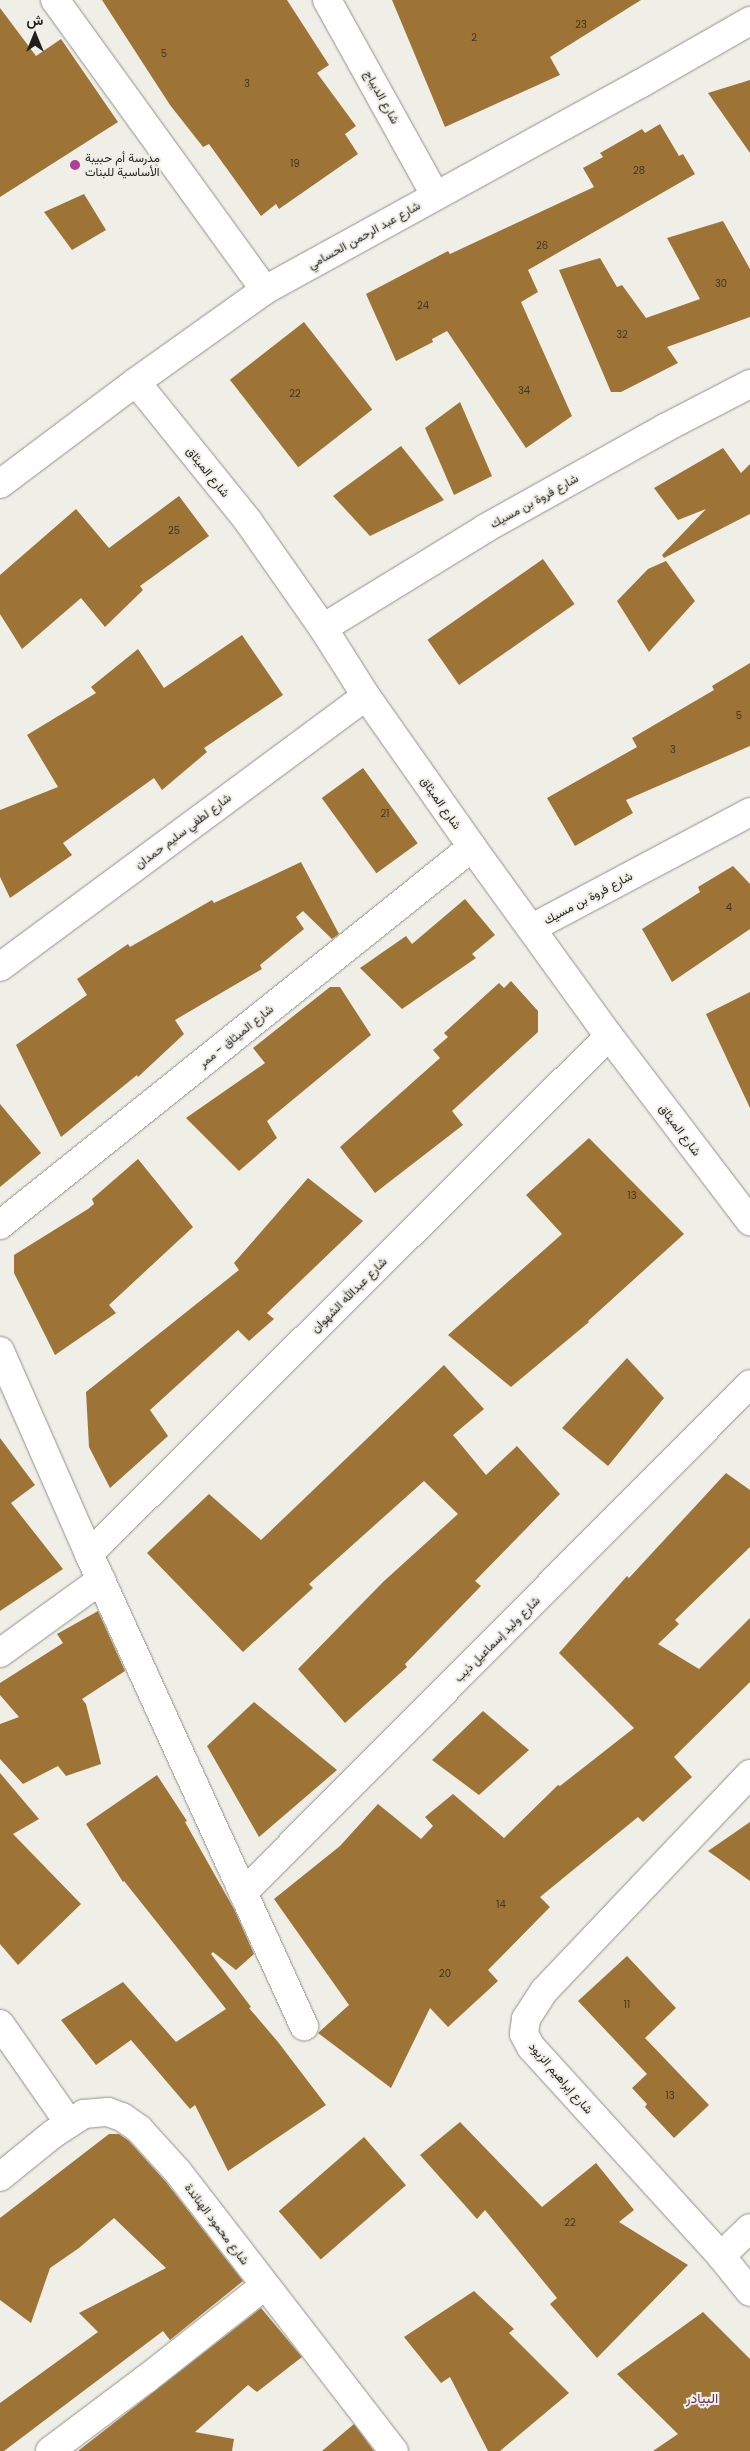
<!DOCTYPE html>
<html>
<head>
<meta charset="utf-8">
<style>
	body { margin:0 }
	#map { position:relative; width:750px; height:2451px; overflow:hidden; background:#efeee7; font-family:Poppins,Vazirmatn,sans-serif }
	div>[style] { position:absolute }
	.building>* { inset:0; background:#9e7436; transform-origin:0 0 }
	.roads { filter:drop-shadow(0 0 1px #92918b) drop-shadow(0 0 1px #92918b) }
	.minor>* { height:28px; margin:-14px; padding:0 14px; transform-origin:14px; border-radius:14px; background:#fff }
	.dots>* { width:14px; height:14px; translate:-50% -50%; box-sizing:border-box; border:2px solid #efeee7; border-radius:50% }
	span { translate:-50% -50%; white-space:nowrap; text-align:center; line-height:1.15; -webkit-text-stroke:4px #efeee7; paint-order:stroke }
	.number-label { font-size:10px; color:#403524 }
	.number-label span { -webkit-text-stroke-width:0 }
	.street-label { font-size:12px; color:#20201e }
	.poi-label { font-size:12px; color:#20201e }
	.left { translate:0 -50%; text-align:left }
	.neighbourhood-label { font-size:14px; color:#69305b }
	.north { position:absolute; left:10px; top:10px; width:50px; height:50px; -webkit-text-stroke:4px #efeee7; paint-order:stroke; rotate:0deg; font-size:14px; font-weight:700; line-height:20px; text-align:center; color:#20201e }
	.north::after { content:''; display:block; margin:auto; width:18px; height:22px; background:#20201e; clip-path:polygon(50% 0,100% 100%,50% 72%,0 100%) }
</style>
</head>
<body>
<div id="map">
	<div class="building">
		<div style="clip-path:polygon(102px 0,287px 0,329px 65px,317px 73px,356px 126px,345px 134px,358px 154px,279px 209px,276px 204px,261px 216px,209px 144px,203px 147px,170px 105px)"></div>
		<div style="clip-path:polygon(392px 0,641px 0,550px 57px,560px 75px,445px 127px)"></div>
		<div style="clip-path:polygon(0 8px,36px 56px,61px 39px,118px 122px,0 197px)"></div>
		<div style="clip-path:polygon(750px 80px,750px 153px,708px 93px)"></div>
		<div style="clip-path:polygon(660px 124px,679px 156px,683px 154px,695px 174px,528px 270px,538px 292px,521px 302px,572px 416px,526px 448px,447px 331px,432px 339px,433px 342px,396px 361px,366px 294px,448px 251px,450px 254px,594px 187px,583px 168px,603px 157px,600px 153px,642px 129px,645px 133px)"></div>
		<div style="clip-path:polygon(84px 194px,106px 230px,72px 250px,44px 212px)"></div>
		<div style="clip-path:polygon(723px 221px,750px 269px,750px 317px,667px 347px,678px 363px,621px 392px,611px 392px,559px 270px,600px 258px,617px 287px,622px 285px,646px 318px,700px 299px,667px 238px)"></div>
		<div style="left:304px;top:322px;width:111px;height:94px;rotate:52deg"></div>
		<div style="clip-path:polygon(460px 402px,492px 476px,454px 495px,425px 428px)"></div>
		<div style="clip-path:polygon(401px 446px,444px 500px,370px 536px,333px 496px)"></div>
		<div style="clip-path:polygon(723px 448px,741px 473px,750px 464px,750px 514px,664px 558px,662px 555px,706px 509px,678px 520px,654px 488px)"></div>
		<div style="clip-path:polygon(179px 496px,209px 536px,140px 586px,143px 590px,105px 627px,81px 598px,22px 649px,0 614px,0 575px,76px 509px,109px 548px)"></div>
		<div style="left:543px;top:559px;width:55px;height:141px;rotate:55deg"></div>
		<div style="clip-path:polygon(666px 561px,695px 601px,649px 652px,617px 601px,648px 569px)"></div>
		<div style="clip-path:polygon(242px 635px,283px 695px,204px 748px,207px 752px,162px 790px,154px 778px,63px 843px,72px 855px,10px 898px,0 877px,0 810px,58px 787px,27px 735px,96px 693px,91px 687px,138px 649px,164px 688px)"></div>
		<div style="clip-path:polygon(750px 663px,750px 746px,626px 800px,633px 813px,575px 846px,547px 798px,637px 747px,632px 738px,714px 690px,712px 686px)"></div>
		<div style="left:363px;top:768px;width:93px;height:51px;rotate:54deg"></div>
		<div style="clip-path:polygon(301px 862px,339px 934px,332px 939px,303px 911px,296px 917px,304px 929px,260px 965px,262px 969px,175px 1020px,184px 1034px,138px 1077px,137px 1075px,61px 1137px,16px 1045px,87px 995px,77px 979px,128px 944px,130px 947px,212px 900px,214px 903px)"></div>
		<div style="clip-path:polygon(733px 866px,750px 884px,750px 929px,672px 982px,642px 929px,700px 892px,698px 887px)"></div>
		<div style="clip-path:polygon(465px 899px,495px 935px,472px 954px,476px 958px,402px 1009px,360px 968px,406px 936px,412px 944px)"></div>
		<div style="clip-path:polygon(511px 981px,538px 1011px,538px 1032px,452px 1111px,463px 1125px,375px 1193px,340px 1147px,440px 1058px,433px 1050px,448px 1037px,444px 1033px,499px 983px,504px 988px)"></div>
		<div style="clip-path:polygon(330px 987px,340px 987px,371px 1035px,267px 1121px,277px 1138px,239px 1171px,186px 1118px,265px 1063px,253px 1048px)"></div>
		<div style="clip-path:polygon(750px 992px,750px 1108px,706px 1014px)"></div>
		<div style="clip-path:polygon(0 1104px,41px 1153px,0 1187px)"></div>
		<div style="clip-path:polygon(589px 1138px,684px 1234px,588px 1321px,589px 1322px,511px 1387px,448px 1335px,562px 1234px,526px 1195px)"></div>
		<div style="clip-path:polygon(138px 1159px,193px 1227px,109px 1305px,116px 1313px,55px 1355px,14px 1273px,14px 1255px,88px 1209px,94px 1204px,92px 1199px)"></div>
		<div style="clip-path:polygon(308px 1178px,363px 1221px,267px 1313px,274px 1319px,249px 1341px,238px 1330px,150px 1410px,168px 1436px,110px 1488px,89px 1447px,86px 1392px,239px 1270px,234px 1263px)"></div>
		<div style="clip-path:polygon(627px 1358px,664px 1398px,608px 1466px,562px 1428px)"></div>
		<div style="clip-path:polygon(444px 1365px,484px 1409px,453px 1435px,486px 1475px,517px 1446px,560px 1494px,475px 1581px,481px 1586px,405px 1664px,407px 1667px,345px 1723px,298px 1669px,383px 1582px,458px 1514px,424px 1481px,309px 1584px,313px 1588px,243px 1652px,147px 1553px,209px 1494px,261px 1540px)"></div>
		<div style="clip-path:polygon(0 1438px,35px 1485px,11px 1503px,63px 1569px,0 1611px)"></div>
		<div style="clip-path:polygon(726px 1473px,750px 1490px,750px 1547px,675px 1620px,679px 1624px,658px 1644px,699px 1669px,750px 1618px,750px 1682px,674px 1757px,692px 1777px,643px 1822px,638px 1817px,540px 1897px,550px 1907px,488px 1970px,498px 1981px,448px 2027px,430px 2008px,391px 2088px,318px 2033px,349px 2005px,274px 1899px,340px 1846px,378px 1804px,421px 1839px,433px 1826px,425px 1817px,453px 1794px,504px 1838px,558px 1785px,560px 1786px,634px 1728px,559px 1653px,627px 1576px,629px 1578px)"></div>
		<div style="clip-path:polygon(98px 1611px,125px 1671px,82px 1699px,86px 1704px,101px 1764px,66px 1776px,58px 1766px,23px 1784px,0 1759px,0 1724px,19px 1717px,0 1695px,0 1683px,63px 1643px,57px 1634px)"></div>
		<div style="clip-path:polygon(254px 1702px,337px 1770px,259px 1837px,207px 1746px)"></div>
		<div style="clip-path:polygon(483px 1711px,529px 1750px,479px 1795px,432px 1760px)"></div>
		<div style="clip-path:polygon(0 1773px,39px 1819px,13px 1834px,81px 1904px,18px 1965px,0 1944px)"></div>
		<div style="clip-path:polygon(157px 1775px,187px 1821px,185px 1822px,234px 1909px,254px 1954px,236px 1970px,213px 1952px,211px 1954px,251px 2007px,249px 2008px,278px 2042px,326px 2105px,228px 2171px,195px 2105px,190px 2109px,131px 2040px,96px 2065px,61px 2020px,123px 1982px,176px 2042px,226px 2009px,124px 1881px,123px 1882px,86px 1824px)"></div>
		<div style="clip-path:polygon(750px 1822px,750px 1881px,708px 1851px)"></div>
		<div style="clip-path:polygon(627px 1956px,676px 2008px,645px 2038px,709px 2105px,674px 2138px,645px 2107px,647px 2104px,632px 2088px,647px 2074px,578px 2001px)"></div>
		<div style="clip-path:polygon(460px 2122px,542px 2207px,596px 2163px,634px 2210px,619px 2222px,688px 2265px,597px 2358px,550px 2304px,557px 2298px,485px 2210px,477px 2219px,420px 2155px)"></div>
		<div style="clip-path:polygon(109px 2134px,119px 2134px,129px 2141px,166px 2182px,243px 2281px,170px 2340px,163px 2331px,4px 2451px,0 2451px,0 2403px,98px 2332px,79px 2313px,166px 2268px,114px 2218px,79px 2248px,50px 2268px,31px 2323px,0 2300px,0 2218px)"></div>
		<div style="left:364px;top:2137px;width:64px;height:113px;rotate:49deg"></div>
		<div style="clip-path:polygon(474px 2291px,514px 2329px,509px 2333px,569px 2393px,500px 2451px,488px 2451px,450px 2377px,441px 2383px,404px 2337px)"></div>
		<div style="clip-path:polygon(261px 2308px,302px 2357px,257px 2392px,248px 2385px,195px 2432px,234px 2439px,232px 2451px,78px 2451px)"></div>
		<div style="clip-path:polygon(703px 2312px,750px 2359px,750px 2451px,653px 2451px,678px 2434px,617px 2374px)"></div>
		<div style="clip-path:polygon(354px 2424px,374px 2451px,322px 2451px)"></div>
	</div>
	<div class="roads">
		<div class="minor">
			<div style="left:55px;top:0;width:358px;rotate:54.1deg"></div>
			<div style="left:327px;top:0;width:223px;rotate:61deg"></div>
			<div style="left:136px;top:382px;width:179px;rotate:51.1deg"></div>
			<div style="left:248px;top:521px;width:131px;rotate:55deg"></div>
			<div style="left:323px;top:628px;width:80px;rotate:57.7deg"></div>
			<div style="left:366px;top:696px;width:184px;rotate:54.9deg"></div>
			<div style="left:472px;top:847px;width:233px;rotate:54.1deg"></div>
			<div style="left:609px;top:1036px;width:233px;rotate:52.7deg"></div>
			<div style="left:0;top:484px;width:170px;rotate:-36.9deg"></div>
			<div style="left:136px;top:382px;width:158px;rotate:-35.5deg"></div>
			<div style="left:265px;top:290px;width:428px;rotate:-28.8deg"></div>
			<div style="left:640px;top:84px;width:127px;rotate:-29.8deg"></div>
			<div style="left:323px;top:628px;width:191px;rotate:-31.5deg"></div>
			<div style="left:486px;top:528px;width:205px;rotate:-29.2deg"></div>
			<div style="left:665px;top:428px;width:96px;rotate:-27.4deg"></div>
			<div style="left:532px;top:928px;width:247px;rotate:-28deg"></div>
			<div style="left:0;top:967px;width:455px;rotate:-36.5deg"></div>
			<div style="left:0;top:1225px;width:605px;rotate:-38.69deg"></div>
			<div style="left:0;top:1351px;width:222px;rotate:66.3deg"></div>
			<div style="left:89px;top:1554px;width:519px;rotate:65.51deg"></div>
			<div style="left:89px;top:1554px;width:734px;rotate:-44.89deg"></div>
			<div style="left:0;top:1653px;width:125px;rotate:-35.9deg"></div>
			<div style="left:750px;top:1774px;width:299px;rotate:133.5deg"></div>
			<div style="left:544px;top:1991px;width:33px;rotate:123deg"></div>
			<div style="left:526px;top:2019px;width:15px;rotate:98deg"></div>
			<div style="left:524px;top:2034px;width:15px;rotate:62deg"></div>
			<div style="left:531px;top:2047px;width:282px;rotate:47.7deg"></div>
			<div style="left:721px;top:2256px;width:46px;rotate:51.1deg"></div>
			<div style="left:243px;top:1893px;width:718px;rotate:-45.11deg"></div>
			<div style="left:0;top:2024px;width:121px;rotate:55.1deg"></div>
			<div style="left:0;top:2177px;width:68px;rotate:-39.1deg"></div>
			<div style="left:53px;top:2134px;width:37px;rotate:-33deg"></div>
			<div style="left:84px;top:2114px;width:24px;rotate:-5deg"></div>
			<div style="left:108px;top:2112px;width:15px;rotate:20deg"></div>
			<div style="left:122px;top:2117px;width:21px;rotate:35deg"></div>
			<div style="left:139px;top:2129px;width:58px;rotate:47.8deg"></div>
			<div style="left:178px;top:2172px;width:353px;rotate:52.3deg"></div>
			<div style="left:721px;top:2256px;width:40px;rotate:-44deg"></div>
			<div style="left:50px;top:2451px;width:120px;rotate:-36.9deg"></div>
			<div style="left:146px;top:2379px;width:150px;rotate:-38.2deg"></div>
		</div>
	</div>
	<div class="dots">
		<div style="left:75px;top:165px;background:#b13e98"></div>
	</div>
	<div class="number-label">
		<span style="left:581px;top:25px">23</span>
		<span style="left:474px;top:38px">2</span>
		<span style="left:164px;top:54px">5</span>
		<span style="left:247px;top:84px">3</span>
		<span style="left:295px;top:164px">19</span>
		<span style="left:639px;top:171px">28</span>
		<span style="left:542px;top:246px">26</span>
		<span style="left:721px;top:284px">30</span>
		<span style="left:423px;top:306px">24</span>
		<span style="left:622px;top:335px">32</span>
		<span style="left:524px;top:391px">34</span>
		<span style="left:295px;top:394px">22</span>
		<span style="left:174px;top:531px">25</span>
		<span style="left:739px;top:716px">5</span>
		<span style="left:673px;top:750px">3</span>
		<span style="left:385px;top:814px">21</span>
		<span style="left:729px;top:908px">4</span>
		<span style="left:632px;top:1196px">13</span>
		<span style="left:501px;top:1905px">14</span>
		<span style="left:445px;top:1974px">20</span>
		<span style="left:627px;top:2005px">11</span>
		<span style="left:670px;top:2096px">13</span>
		<span style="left:570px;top:2223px">22</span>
	</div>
	<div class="street-label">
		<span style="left:382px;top:97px;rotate:61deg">شارع الديباج</span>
		<span style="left:364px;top:235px;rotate:-29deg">شارع عبد الرحمن الحسامي</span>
		<span style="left:208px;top:472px;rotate:51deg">شارع الميثاق</span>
		<span style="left:534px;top:501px;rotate:-29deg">شارع فروة بن مسيك</span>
		<span style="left:441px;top:803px;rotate:55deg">شارع الميثاق</span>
		<span style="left:183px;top:831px;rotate:-37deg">شارع لطفي سليم حمدان</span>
		<span style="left:588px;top:898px;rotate:-28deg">شارع فروة بن مسيك</span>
		<span style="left:236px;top:1036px;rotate:-39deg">شارع الميثاق - ممر</span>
		<span style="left:680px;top:1130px;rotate:53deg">شارع الميثاق</span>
		<span style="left:349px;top:1295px;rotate:-45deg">شارع عبدالله الشهوان</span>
		<span style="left:497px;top:1639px;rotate:-45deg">شارع وليد إسماعيل ذيب</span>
		<span style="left:561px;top:2078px;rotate:49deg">شارع إبراهيم الزيود</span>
		<span style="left:217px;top:2224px;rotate:53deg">شارع محمود الهناندة</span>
	</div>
	<div class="poi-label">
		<span class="left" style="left:85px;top:165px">مدرسة أم حبيبة<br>الأساسية للبنات</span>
	</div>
	<div class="neighbourhood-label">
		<span style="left:702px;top:2398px">البيادر</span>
	</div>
	<div class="north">ش</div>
</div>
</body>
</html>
